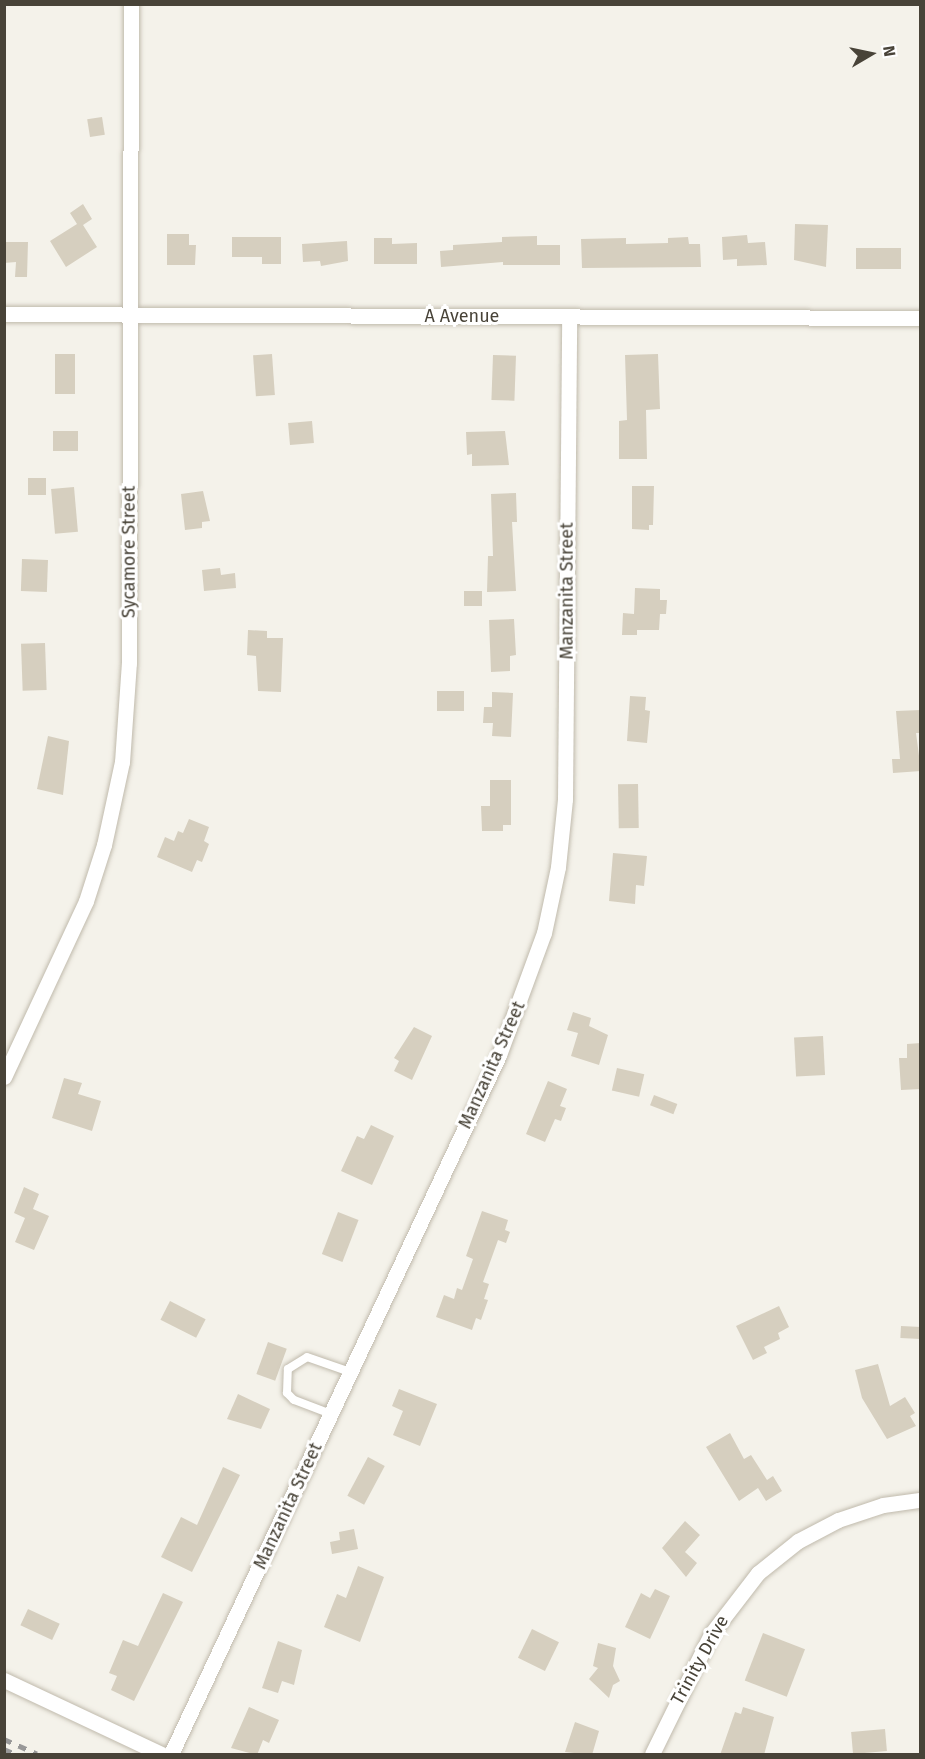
<!DOCTYPE html>
<html>
<head>
<meta charset="utf-8">
<style>
	body { margin:0 }
	#map { position:relative; width:925px; height:1759px; overflow:hidden; background:#f4f2ea; font-family:"Fira Sans",sans-serif }
	div>[style] { position:absolute }
	.building>* { inset:0; background:#d6cfbf; transform-origin:0 0 }
	.roads { filter:drop-shadow(0 0 2px #c0baac) drop-shadow(0 0 2px #c0baac) }
	.lane>* { height:8px; margin:-4px; padding:0 4px; transform-origin:4px; border-radius:4px; background:#fff }
	.street>* { height:15px; margin:-7.5px; padding:0 7.5px; transform-origin:7.5px; border-radius:7.5px; background:#fff }
	.rail>* { height:4.5px; margin-top:-2.25px; transform-origin:0; background:repeating-linear-gradient(90deg,#989898 0 8px,transparent 0 16px) }
	span { translate:-50% -50%; white-space:nowrap; text-align:center; line-height:1.15; -webkit-text-stroke:6px #fff; paint-order:stroke }
	.street-label { font-size:18px; color:#484338 }
	.frame { position:absolute; inset:0; border:6px solid #484338; pointer-events:none }
	.north { position:absolute; left:841px; top:24px; width:60px; height:60px; -webkit-text-stroke:4px #fff; paint-order:stroke; rotate:81deg; font-size:16px; font-weight:700; line-height:24px; text-align:center; color:#484338 }
	.north::after { content:''; display:block; margin:auto; width:21px; height:27px; background:#484338; clip-path:polygon(50% 0,100% 100%,50% 72%,0 100%) }
</style>
</head>
<body>
<div id="map">
	<div class="building">
		<div style="left:102px;top:117px;width:18px;height:15px;rotate:81deg"></div>
		<div style="clip-path:polygon(83px 204px,92px 219px,83px 225px,97px 247px,66px 267px,50px 241px,77px 224px,70px 213px)"></div>
		<div style="clip-path:polygon(795px 224px,828px 225px,826px 267px,794px 260px)"></div>
		<div style="clip-path:polygon(167px 234px,189px 234px,189px 245px,196px 245px,195px 265px,167px 265px)"></div>
		<div style="clip-path:polygon(747px 235px,748px 243px,765px 242px,767px 265px,737px 266px,737px 259px,723px 260px,722px 237px)"></div>
		<div style="clip-path:polygon(537px 236px,537px 245px,560px 245px,560px 265px,503px 265px,503px 262px,441px 267px,440px 251px,453px 250px,453px 245px,502px 242px,502px 237px)"></div>
		<div style="clip-path:polygon(232px 237px,281px 237px,281px 264px,262px 264px,262px 257px,232px 257px)"></div>
		<div style="clip-path:polygon(688px 237px,689px 244px,700px 244px,701px 267px,582px 268px,581px 239px,626px 238px,626px 244px,668px 243px,668px 238px)"></div>
		<div style="clip-path:polygon(374px 238px,392px 238px,392px 244px,417px 243px,417px 264px,374px 264px)"></div>
		<div style="clip-path:polygon(347px 241px,348px 261px,321px 266px,320px 261px,303px 262px,302px 244px)"></div>
		<div style="clip-path:polygon(4px 242px,28px 242px,27px 277px,15px 277px,16px 262px,4px 263px)"></div>
		<div style="left:901px;top:248px;width:21px;height:45px;rotate:90deg"></div>
		<div style="left:55px;top:354px;width:20px;height:40px"></div>
		<div style="left:272px;top:354px;width:41px;height:19px;rotate:86deg"></div>
		<div style="clip-path:polygon(658px 354px,660px 409px,646px 410px,647px 459px,619px 459px,619px 421px,627px 420px,625px 355px)"></div>
		<div style="left:493px;top:355px;width:23px;height:45px;rotate:2deg"></div>
		<div style="left:312px;top:421px;width:22px;height:24px;rotate:85deg"></div>
		<div style="left:53px;top:431px;width:25px;height:20px"></div>
		<div style="clip-path:polygon(505px 431px,509px 465px,472px 466px,472px 454px,467px 455px,466px 432px)"></div>
		<div style="left:28px;top:478px;width:18px;height:17px"></div>
		<div style="clip-path:polygon(632px 486px,654px 486px,653px 525px,649px 525px,649px 530px,632px 529px)"></div>
		<div style="left:74px;top:487px;width:45px;height:23px;rotate:85deg"></div>
		<div style="clip-path:polygon(203px 491px,210px 521px,202px 522px,202px 528px,185px 530px,181px 494px)"></div>
		<div style="clip-path:polygon(516px 493px,517px 522px,512px 522px,516px 591px,487px 592px,488px 556px,493px 556px,491px 494px)"></div>
		<div style="left:22px;top:559px;width:26px;height:32px;rotate:2deg"></div>
		<div style="clip-path:polygon(220px 568px,221px 575px,235px 573px,236px 588px,204px 591px,202px 570px)"></div>
		<div style="clip-path:polygon(635px 588px,660px 589px,660px 600px,667px 600px,666px 614px,660px 614px,659px 630px,637px 630px,637px 635px,622px 635px,623px 613px,634px 614px)"></div>
		<div style="left:464px;top:591px;width:18px;height:15px"></div>
		<div style="clip-path:polygon(514px 619px,516px 655px,510px 656px,510px 671px,491px 672px,489px 620px)"></div>
		<div style="clip-path:polygon(248px 630px,267px 631px,267px 638px,283px 638px,281px 692px,258px 691px,256px 656px,247px 655px)"></div>
		<div style="left:45px;top:643px;width:47px;height:24px;rotate:88deg"></div>
		<div style="left:437px;top:691px;width:27px;height:20px"></div>
		<div style="clip-path:polygon(492px 692px,513px 693px,511px 737px,492px 736px,493px 723px,483px 723px,484px 707px,492px 707px)"></div>
		<div style="clip-path:polygon(630px 696px,646px 697px,645px 710px,650px 711px,647px 743px,627px 741px)"></div>
		<div style="clip-path:polygon(921px 710px,920px 733px,916px 733px,921px 771px,893px 773px,892px 759px,900px 759px,896px 711px)"></div>
		<div style="clip-path:polygon(48px 736px,69px 741px,63px 795px,37px 789px)"></div>
		<div style="clip-path:polygon(490px 780px,511px 780px,511px 825px,503px 825px,503px 831px,482px 831px,481px 806px,490px 806px)"></div>
		<div style="left:638px;top:784px;width:44px;height:20px;rotate:89deg"></div>
		<div style="clip-path:polygon(189px 819px,209px 827px,204px 841px,209px 844px,202px 862px,197px 860px,192px 872px,157px 857px,165px 837px,174px 841px,178px 831px,183px 833px)"></div>
		<div style="clip-path:polygon(613px 853px,647px 856px,644px 886px,636px 885px,635px 904px,609px 901px)"></div>
		<div style="clip-path:polygon(573px 1012px,591px 1018px,589px 1026px,608px 1035px,599px 1065px,571px 1056px,578px 1033px,567px 1030px)"></div>
		<div style="clip-path:polygon(414px 1027px,432px 1036px,412px 1080px,394px 1071px,399px 1061px,394px 1058px)"></div>
		<div style="left:823px;top:1036px;width:39px;height:29px;rotate:87deg"></div>
		<div style="clip-path:polygon(921px 1043px,921px 1089px,901px 1090px,899px 1058px,907px 1058px,907px 1044px)"></div>
		<div style="left:617px;top:1068px;width:28px;height:23px;rotate:13deg"></div>
		<div style="clip-path:polygon(64px 1078px,82px 1083px,78px 1094px,101px 1101px,92px 1131px,52px 1118px)"></div>
		<div style="clip-path:polygon(548px 1081px,567px 1089px,560px 1106px,566px 1108px,561px 1121px,555px 1119px,545px 1142px,526px 1134px)"></div>
		<div style="left:654px;top:1095px;width:25px;height:11px;rotate:21deg"></div>
		<div style="clip-path:polygon(371px 1125px,394px 1136px,372px 1185px,341px 1171px,357px 1136px,364px 1139px)"></div>
		<div style="clip-path:polygon(24px 1187px,39px 1194px,33px 1209px,49px 1216px,34px 1250px,15px 1242px,25px 1218px,14px 1213px)"></div>
		<div style="clip-path:polygon(482px 1211px,508px 1220px,505px 1230px,510px 1232px,506px 1243px,498px 1240px,483px 1282px,489px 1284px,484px 1299px,488px 1300px,481px 1320px,476px 1318px,472px 1330px,436px 1317px,444px 1295px,454px 1299px,457px 1288px,462px 1290px,473px 1259px,466px 1256px)"></div>
		<div style="left:338px;top:1212px;width:22px;height:45px;rotate:21deg"></div>
		<div style="left:170px;top:1301px;width:40px;height:21px;rotate:27deg"></div>
		<div style="clip-path:polygon(779px 1306px,789px 1327px,778px 1333px,780px 1339px,764px 1347px,767px 1353px,753px 1360px,736px 1326px)"></div>
		<div style="left:901px;top:1326px;width:20px;height:12px;rotate:3deg"></div>
		<div style="left:268px;top:1342px;width:20px;height:34px;rotate:20deg"></div>
		<div style="clip-path:polygon(878px 1364px,890px 1406px,905px 1397px,915px 1413px,910px 1416px,916px 1426px,887px 1439px,862px 1398px,855px 1370px)"></div>
		<div style="clip-path:polygon(399px 1389px,437px 1404px,420px 1446px,393px 1435px,403px 1411px,392px 1406px)"></div>
		<div style="clip-path:polygon(238px 1394px,270px 1409px,261px 1429px,227px 1419px)"></div>
		<div style="clip-path:polygon(730px 1433px,744px 1459px,751px 1455px,767px 1480px,773px 1476px,782px 1491px,766px 1501px,758px 1488px,739px 1501px,706px 1447px)"></div>
		<div style="left:368px;top:1457px;width:19px;height:44px;rotate:28deg"></div>
		<div style="clip-path:polygon(223px 1467px,240px 1475px,192px 1572px,161px 1557px,181px 1517px,197px 1525px)"></div>
		<div style="clip-path:polygon(685px 1521px,700px 1535px,685px 1552px,697px 1563px,686px 1577px,662px 1548px)"></div>
		<div style="clip-path:polygon(354px 1529px,358px 1549px,332px 1554px,330px 1542px,340px 1540px,339px 1532px)"></div>
		<div style="clip-path:polygon(358px 1566px,384px 1577px,360px 1642px,324px 1627px,337px 1594px,346px 1598px)"></div>
		<div style="clip-path:polygon(655px 1589px,670px 1596px,650px 1639px,625px 1627px,641px 1593px,650px 1598px)"></div>
		<div style="clip-path:polygon(163px 1593px,183px 1602px,134px 1701px,111px 1690px,117px 1676px,109px 1673px,123px 1640px,138px 1646px)"></div>
		<div style="left:28px;top:1609px;width:35px;height:18px;rotate:25deg"></div>
		<div style="left:532px;top:1629px;width:30px;height:32px;rotate:26deg"></div>
		<div style="left:763px;top:1633px;width:45px;height:51px;rotate:21deg"></div>
		<div style="clip-path:polygon(278px 1641px,302px 1650px,294px 1685px,282px 1681px,278px 1693px,262px 1688px)"></div>
		<div style="clip-path:polygon(598px 1643px,616px 1648px,613px 1666px,620px 1681px,613px 1685px,609px 1698px,589px 1679px,598px 1668px,593px 1666px)"></div>
		<div style="clip-path:polygon(249px 1707px,279px 1720px,269px 1743px,263px 1740px,257px 1755px,231px 1748px)"></div>
		<div style="clip-path:polygon(743px 1707px,774px 1717px,764px 1755px,720px 1755px,735px 1712px,741px 1714px)"></div>
		<div style="clip-path:polygon(575px 1722px,599px 1731px,592px 1755px,565px 1752px)"></div>
		<div style="left:885px;top:1729px;width:22px;height:34px;rotate:85deg"></div>
	</div>
	<div class="roads">
		<div class="lane">
			<div style="left:331px;top:1414px;width:40px;rotate:-159deg"></div>
			<div style="left:294px;top:1400px;width:10px;rotate:-135deg"></div>
			<div style="left:287px;top:1393px;width:24px;rotate:-88deg"></div>
			<div style="left:288px;top:1369px;width:22px;rotate:-32deg"></div>
			<div style="left:307px;top:1357px;width:46px;rotate:19.2deg"></div>
		</div>
		<div class="street">
			<div style="left:4px;top:314px;width:916px;rotate:0.25deg"></div>
			<div style="left:4px;top:1077px;width:194px;rotate:-65deg"></div>
			<div style="left:86px;top:901px;width:59px;rotate:-72.2deg"></div>
			<div style="left:104px;top:845px;width:85px;rotate:-77.8deg"></div>
			<div style="left:122px;top:762px;width:99px;rotate:-86deg"></div>
			<div style="left:129px;top:663px;width:659px;rotate:-89.83deg"></div>
			<div style="left:4px;top:1680px;width:174px;rotate:25.2deg"></div>
			<div style="left:171px;top:1754px;width:772px;rotate:-64.86deg"></div>
			<div style="left:499px;top:1055px;width:130px;rotate:-69.8deg"></div>
			<div style="left:544px;top:933px;width:67px;rotate:-78deg"></div>
			<div style="left:558px;top:867px;width:68px;rotate:-84.1deg"></div>
			<div style="left:565px;top:799px;width:482px;rotate:-89.5deg"></div>
			<div style="left:652px;top:1754px;width:134px;rotate:-63.8deg"></div>
			<div style="left:711px;top:1634px;width:77px;rotate:-52.4deg"></div>
			<div style="left:758px;top:1573px;width:51px;rotate:-38.7deg"></div>
			<div style="left:798px;top:1541px;width:45px;rotate:-27.7deg"></div>
			<div style="left:838px;top:1520px;width:47px;rotate:-18.4deg"></div>
			<div style="left:883px;top:1505px;width:37px;rotate:-8deg"></div>
		</div>
	</div>
	<div class="rail">
		<div style="left:4px;top:1739px;width:36px;rotate:24deg"></div>
		<div style="left:4px;top:1749px;width:12px;rotate:24deg"></div>
	</div>
	<div class="street-label">
		<span style="left:462px;top:316px">A Avenue</span>
		<span style="left:129px;top:552px;rotate:-90deg">Sycamore Street</span>
		<span style="left:567px;top:591px;rotate:-90deg">Manzanita Street</span>
		<span style="left:492px;top:1065px;rotate:-66deg">Manzanita Street</span>
		<span style="left:288px;top:1506px;rotate:-65deg">Manzanita Street</span>
		<span style="left:700px;top:1660px;rotate:-61deg">Trinity Drive</span>
	</div>
	<div class="frame"></div>
	<div class="north">N</div>
</div>
</body>
</html>
